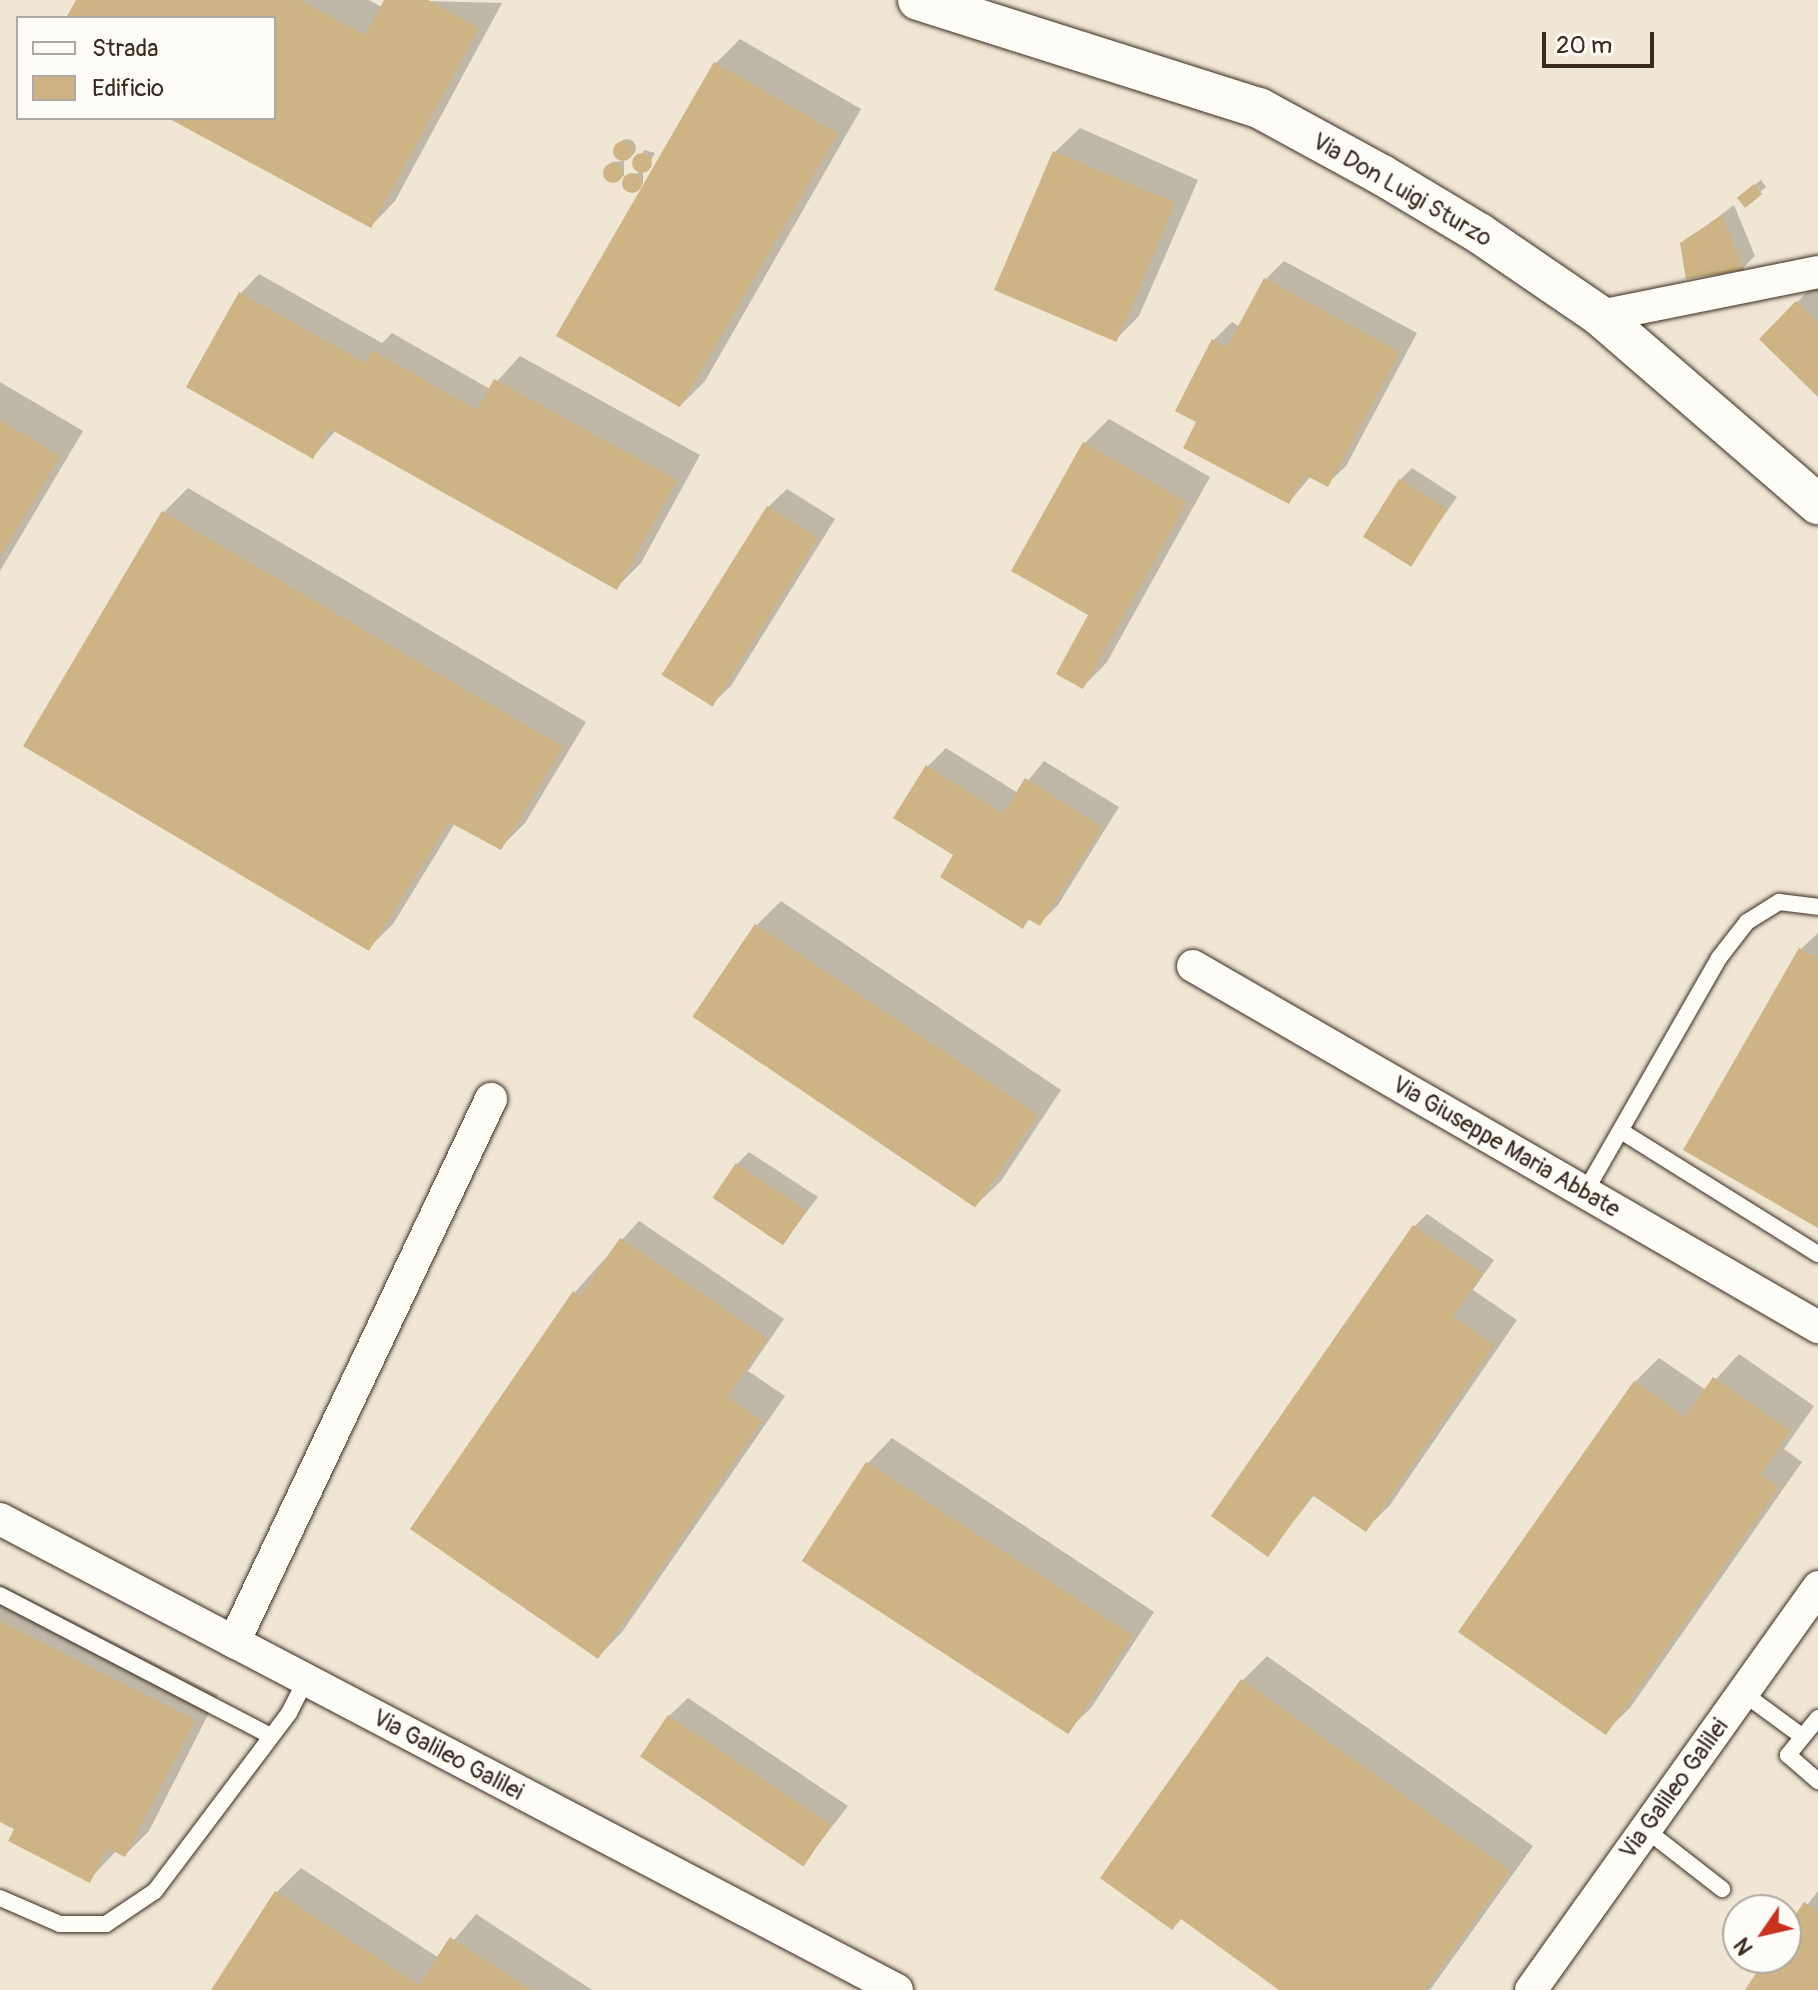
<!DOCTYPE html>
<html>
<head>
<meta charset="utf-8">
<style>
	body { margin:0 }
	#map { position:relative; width:1818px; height:1990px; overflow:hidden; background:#efe6d4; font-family:Pangolin,sans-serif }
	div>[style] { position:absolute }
	.shadow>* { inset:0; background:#0003 }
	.round { border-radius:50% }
	.building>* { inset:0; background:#ceb484; transform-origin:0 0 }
	.roads { filter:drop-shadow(0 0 2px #3b2a1e) drop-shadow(0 0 2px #3b2a1e) }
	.service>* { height:16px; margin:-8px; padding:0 8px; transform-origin:8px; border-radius:8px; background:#fdfcf7 }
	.minor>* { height:32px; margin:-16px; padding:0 16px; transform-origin:16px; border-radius:16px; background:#fdfcf7 }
	.tertiary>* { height:40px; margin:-20px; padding:0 20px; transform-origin:20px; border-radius:20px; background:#fdfcf7 }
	span { translate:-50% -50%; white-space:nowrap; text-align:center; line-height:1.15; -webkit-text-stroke:6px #fdfcf7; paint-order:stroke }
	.street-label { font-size:24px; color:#3b2a1e }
	.legend { position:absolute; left:16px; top:16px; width:260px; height:104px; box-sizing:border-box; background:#fdfcf7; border:2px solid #afa8a0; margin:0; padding:10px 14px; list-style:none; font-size:24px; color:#3b2a1e }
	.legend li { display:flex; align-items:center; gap:16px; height:40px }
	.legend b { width:40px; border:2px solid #afa8a0 }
	.north { position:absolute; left:1722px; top:1894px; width:80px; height:80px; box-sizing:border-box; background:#fdfcf7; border:2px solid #afa8a0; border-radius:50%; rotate:236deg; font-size:22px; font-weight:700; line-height:32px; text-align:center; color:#3b2a1e }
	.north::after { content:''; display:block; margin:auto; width:28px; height:36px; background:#c8321e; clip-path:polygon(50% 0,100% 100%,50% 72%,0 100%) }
	.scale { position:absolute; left:1542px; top:32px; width:112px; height:36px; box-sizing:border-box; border:4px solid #3b2a1e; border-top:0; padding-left:10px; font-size:24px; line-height:28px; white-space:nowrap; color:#3b2a1e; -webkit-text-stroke:6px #fdfcf7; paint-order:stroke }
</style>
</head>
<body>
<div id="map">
	<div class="shadow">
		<div style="clip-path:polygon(78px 0,369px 0,382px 7px,386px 0,502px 3px,395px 201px,371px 226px,173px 118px,274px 118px,274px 18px,69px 18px)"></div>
		<div style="clip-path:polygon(740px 39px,861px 109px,705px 381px,681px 405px,716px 63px)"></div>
		<div style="clip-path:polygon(1080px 128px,1198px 180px,1139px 316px,1115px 340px,1055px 152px)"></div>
		<div class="round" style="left:618px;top:139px;width:18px;height:18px"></div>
		<div style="clip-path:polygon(644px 150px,655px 153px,646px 170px,637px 168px)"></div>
		<div style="clip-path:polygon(624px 161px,624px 176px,607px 178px,612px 162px)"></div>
		<div style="clip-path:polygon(643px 171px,643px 184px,627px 189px,625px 178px)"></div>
		<div style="clip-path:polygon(1761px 180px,1766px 187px,1744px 205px,1745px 193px)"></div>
		<div style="clip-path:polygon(1734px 205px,1755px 256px,1743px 268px,1682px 244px)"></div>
		<div style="clip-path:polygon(1284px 261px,1417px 333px,1346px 466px,1327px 484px,1311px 476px,1289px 502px,1199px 421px,1213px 341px,1232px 322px,1240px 327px,1266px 279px)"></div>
		<div style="clip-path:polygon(259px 274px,382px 343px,392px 333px,490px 389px,520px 356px,700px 455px,641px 563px,616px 588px,336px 430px,313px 457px,188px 387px,241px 293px)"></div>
		<div style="clip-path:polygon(1815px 284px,1818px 287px,1818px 394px,1761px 339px)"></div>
		<div style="clip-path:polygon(0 382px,83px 431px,0 571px)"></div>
		<div style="clip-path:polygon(1109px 419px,1210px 477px,1107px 662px,1083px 687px,1091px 614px,1084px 444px)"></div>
		<div style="clip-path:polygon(1412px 468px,1457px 497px,1410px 564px,1400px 480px)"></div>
		<div style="clip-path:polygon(188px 488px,586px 722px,525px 823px,500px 848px,455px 823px,393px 924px,368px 949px,163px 513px)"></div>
		<div style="clip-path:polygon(787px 489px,835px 519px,731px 686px,712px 704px,768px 507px)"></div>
		<div style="clip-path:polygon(946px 748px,1018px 793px,1044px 761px,1119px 807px,1058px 905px,1039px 924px,1031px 918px,1023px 926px,956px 855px,928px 766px)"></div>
		<div style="clip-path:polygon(781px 901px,1061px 1090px,1001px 1181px,976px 1205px,757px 925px)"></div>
		<div style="clip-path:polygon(1818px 933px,1818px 1226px,1801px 949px)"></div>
		<div style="clip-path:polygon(749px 1152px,818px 1197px,784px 1242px,737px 1164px)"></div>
		<div style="clip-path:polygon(1427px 1214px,1494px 1260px,1473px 1290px,1517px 1320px,1390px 1505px,1365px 1530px,1315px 1494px,1268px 1554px,1415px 1226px)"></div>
		<div style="clip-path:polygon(639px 1221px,784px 1319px,748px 1371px,785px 1396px,622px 1632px,598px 1657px,575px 1292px)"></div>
		<div style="clip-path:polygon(1739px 1354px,1814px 1406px,1784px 1449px,1802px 1462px,1630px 1708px,1605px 1732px,1635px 1382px,1659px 1358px,1706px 1390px)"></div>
		<div style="clip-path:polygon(892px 1438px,1154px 1612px,1091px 1708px,1066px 1732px,804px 1559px,868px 1463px)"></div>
		<div style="clip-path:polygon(0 1584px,218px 1695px,149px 1831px,125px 1855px,116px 1851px,89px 1880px,0 1819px)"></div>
		<div style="clip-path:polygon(1267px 1656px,1533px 1846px,1430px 1990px,1283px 1990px,1182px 1918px,1102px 1877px,1243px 1680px)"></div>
		<div style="clip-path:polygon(688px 1698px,848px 1806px,803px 1864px,669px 1716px)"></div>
		<div style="clip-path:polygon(301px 1868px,439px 1958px,476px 1914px,592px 1990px,213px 1990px,277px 1892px)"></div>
		<div style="clip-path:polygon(1818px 1891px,1818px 1990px,1747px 1990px,1769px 1958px,1786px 1958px,1786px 1932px)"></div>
	</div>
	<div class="building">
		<div style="clip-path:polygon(76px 0,300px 0,365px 35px,384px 0,428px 0,479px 28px,371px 228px,168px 118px,274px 118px,274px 18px,66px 18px)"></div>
		<div style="left:714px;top:62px;width:143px;height:316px;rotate:30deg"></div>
		<div class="round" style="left:613px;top:141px;width:20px;height:20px"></div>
		<div style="left:1053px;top:151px;width:133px;height:151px;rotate:23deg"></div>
		<div class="round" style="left:632px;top:153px;width:20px;height:20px"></div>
		<div class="round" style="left:603px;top:163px;width:20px;height:20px"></div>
		<div class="round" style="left:622px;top:173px;width:20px;height:20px"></div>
		<div style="left:1754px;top:184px;width:13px;height:22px;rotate:51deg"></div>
		<div style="clip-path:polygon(1722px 215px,1744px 270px,1686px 279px,1680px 243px)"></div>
		<div style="clip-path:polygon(1264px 278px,1400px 352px,1328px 487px,1305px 475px,1289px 504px,1183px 448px,1196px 422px,1175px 411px,1212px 339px,1227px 347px)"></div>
		<div style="clip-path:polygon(239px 292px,366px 363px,372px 350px,477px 410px,494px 379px,677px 480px,617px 590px,330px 429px,313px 459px,186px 387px)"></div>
		<div style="clip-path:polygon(1796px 301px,1818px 323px,1818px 397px,1759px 339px)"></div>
		<div style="clip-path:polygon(0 420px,60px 456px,0 557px)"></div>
		<div style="clip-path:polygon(1083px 442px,1187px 502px,1083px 689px,1056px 674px,1088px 615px,1011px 571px)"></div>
		<div style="left:1399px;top:479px;width:57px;height:68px;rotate:32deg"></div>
		<div style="left:767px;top:506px;width:60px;height:199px;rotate:32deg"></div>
		<div style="clip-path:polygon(162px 511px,563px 747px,501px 850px,449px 822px,369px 951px,23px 746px)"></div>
		<div style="clip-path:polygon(926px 765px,1003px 814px,1025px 778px,1102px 827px,1040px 926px,1028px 919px,1023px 929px,940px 877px,953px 855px,893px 818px)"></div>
		<div style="left:755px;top:924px;width:341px;height:112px;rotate:34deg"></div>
		<div style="clip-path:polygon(1799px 948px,1818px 959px,1818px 1228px,1683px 1150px)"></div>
		<div style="left:736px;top:1163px;width:85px;height:42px;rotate:34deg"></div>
		<div style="clip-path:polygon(1413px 1225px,1483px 1273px,1453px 1316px,1494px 1345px,1366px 1532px,1312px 1495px,1268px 1557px,1211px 1516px)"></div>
		<div style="clip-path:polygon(620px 1238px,767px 1338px,727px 1397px,762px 1421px,598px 1659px,410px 1529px,573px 1291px,580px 1296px)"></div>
		<div style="clip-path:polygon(1713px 1377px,1791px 1431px,1761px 1474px,1779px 1487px,1606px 1735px,1458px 1632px,1634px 1381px,1685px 1417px)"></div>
		<div style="left:866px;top:1462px;width:318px;height:118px;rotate:33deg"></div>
		<div style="clip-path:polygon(0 1621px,195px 1720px,125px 1857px,107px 1848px,90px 1883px,8px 1841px,14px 1829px,0 1822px)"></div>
		<div style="clip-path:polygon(1241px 1679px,1510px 1871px,1425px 1990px,1279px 1990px,1181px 1919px,1172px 1930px,1100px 1878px)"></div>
		<div style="left:668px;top:1715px;width:197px;height:50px;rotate:34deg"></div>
		<div style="clip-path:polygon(275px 1891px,419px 1985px,450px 1937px,531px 1990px,211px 1990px)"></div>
		<div style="clip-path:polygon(1804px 1902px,1818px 1912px,1818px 1990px,1745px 1990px,1766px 1958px,1786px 1958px,1786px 1929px)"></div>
	</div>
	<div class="roads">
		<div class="service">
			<div style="left:1621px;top:1131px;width:232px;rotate:32deg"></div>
			<div style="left:1585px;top:1192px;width:270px;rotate:-60.2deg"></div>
			<div style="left:1719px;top:958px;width:46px;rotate:-52.1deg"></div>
			<div style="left:1747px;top:922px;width:38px;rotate:-32deg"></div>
			<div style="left:1779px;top:902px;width:39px;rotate:7deg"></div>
			<div style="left:0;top:1595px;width:305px;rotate:27.5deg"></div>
			<div style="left:1743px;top:1693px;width:74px;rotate:36.3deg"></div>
			<div style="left:1818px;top:1718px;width:48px;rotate:129deg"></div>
			<div style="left:1788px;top:1755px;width:40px;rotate:41deg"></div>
			<div style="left:1645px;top:1829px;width:98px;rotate:37.9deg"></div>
			<div style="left:0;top:1898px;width:65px;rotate:23.4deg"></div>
			<div style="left:60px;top:1924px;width:46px"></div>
			<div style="left:106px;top:1924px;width:59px;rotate:-34deg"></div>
			<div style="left:155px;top:1891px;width:223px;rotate:-53deg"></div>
			<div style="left:289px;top:1713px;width:37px;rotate:-63deg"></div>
		</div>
		<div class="minor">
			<div style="left:1600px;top:316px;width:222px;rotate:-11.4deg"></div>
			<div style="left:1193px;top:966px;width:722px;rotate:30.01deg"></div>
			<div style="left:0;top:1519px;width:1013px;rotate:27.7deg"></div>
			<div style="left:234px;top:1642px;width:601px;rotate:-64.67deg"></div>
			<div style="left:1531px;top:1990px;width:495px;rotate:-54.5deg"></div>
		</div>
		<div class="tertiary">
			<div style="left:918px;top:0;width:358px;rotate:17.6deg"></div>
			<div style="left:1259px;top:108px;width:140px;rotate:28.6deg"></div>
			<div style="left:1382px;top:175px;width:113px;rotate:30.9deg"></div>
			<div style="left:1479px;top:233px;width:147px;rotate:34.4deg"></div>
			<div style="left:1600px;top:316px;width:288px;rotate:40.8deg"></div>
		</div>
	</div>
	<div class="street-label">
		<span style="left:1402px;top:190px;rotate:30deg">Via Don Luigi Sturzo</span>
		<span style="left:1506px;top:1147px;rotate:30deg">Via Giuseppe Maria Abbate</span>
		<span style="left:448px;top:1755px;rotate:28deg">Via Galileo Galilei</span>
		<span style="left:1674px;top:1789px;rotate:-54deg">Via Galileo Galilei</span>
	</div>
	<ul class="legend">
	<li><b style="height:10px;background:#fdfcf7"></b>Strada</li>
	<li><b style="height:22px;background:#ceb484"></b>Edificio</li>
	</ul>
	<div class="north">N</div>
	<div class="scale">20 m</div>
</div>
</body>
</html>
